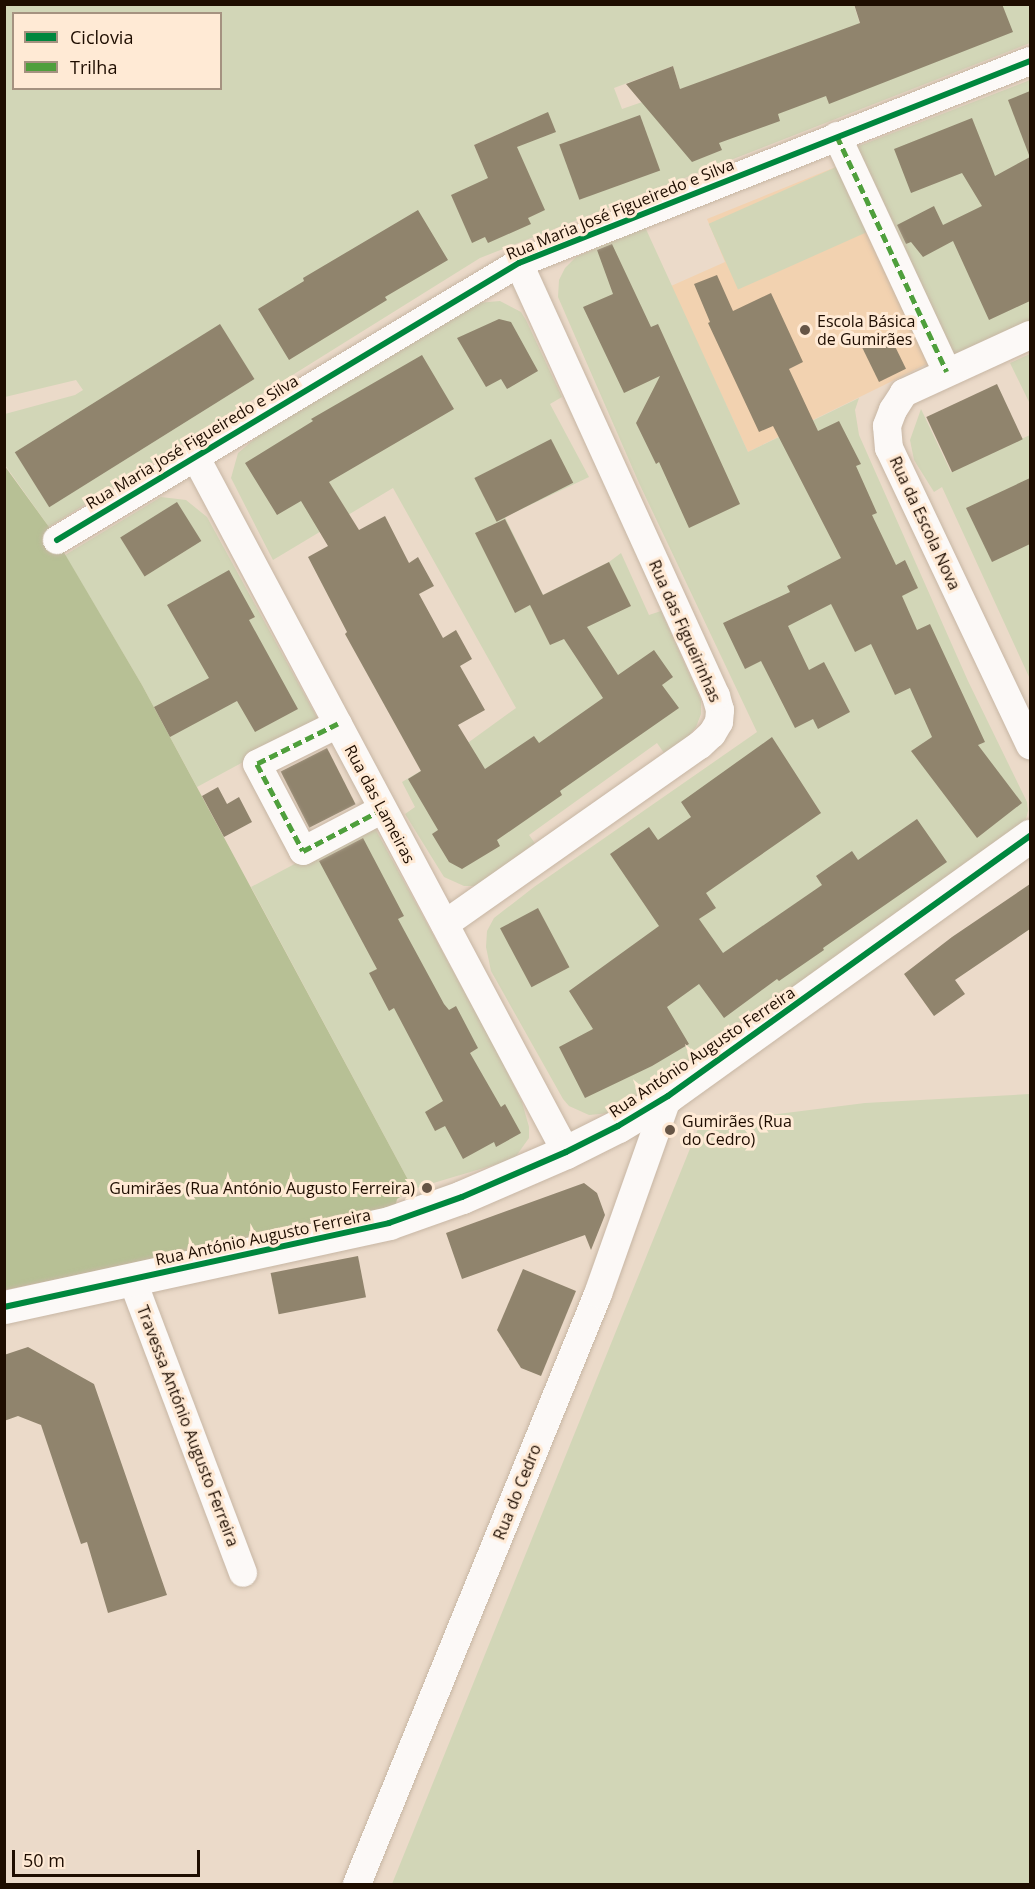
<!DOCTYPE html>
<html>
<head>
<meta charset="utf-8">
<style>
	body { margin:0 }
	#map { position:relative; width:1035px; height:1889px; overflow:hidden; background:#ebdac9; font-family:"Open Sans",sans-serif }
	div>[style] { position:absolute }
	.built>* { inset:0; background:#f2d2b0 }
	.green>* { inset:0; background:#d2d6b7; transform-origin:0 0 }
	.forest>* { inset:0; background:#b7c095 }
	.building>* { inset:0; background:#90846d; transform-origin:0 0 }
	.roads { filter:drop-shadow(0 0 2px #c7b6a4) drop-shadow(0 0 2px #c7b6a4) }
	.street>* { height:28px; margin:-14px; padding:0 14px; transform-origin:14px; border-radius:14px; background:#fcf9f7 }
	.secondary>* { height:33px; margin:-16.5px; padding:0 16.5px; transform-origin:16.5px; border-radius:16.5px; background:#fcf9f7 }
	.quiet>* { height:4.5px; margin-top:-2.25px; transform-origin:0; background:repeating-linear-gradient(90deg,#4f9f3c 0 9px,transparent 0 13.5px) }
	.cycleway>* { height:6px; margin:-3px; padding:0 3px; transform-origin:3px; border-radius:3px; background:#00873e }
	.dots>* { width:16px; height:16px; translate:-50% -50%; box-sizing:border-box; border:3px solid #ffead5; border-radius:50% }
	span { translate:-50% -50%; white-space:nowrap; text-align:center; line-height:1.15; -webkit-text-stroke:6px #ffead5; paint-order:stroke }
	.street-label { font-size:16px; color:#1e0d00 }
	.poi-label { font-size:16px; color:#1e0d00 }
	.left { translate:0 -50%; text-align:left }
	.right { translate:-100% -50%; text-align:right }
	.frame { position:absolute; inset:0; border:6px solid #1e0d00; pointer-events:none }
	.legend { position:absolute; left:12px; top:12px; width:210px; height:78px; box-sizing:border-box; background:#ffead5; border:2px solid #a59280; margin:0; padding:8px 10px; list-style:none; font-size:18px; color:#1e0d00 }
	.legend li { display:flex; align-items:center; gap:12px; height:30px }
	.legend b { width:30px; border:2px solid #a59280 }
	.scale { position:absolute; left:12px; top:1850px; width:188px; height:27px; box-sizing:border-box; border:3px solid #1e0d00; border-top:0; padding-left:8px; font-size:18px; line-height:21px; white-space:nowrap; color:#1e0d00; -webkit-text-stroke:4px #ffead5; paint-order:stroke }
</style>
</head>
<body>
<div id="map">
	<div class="built">
		<div style="clip-path:polygon(843px 164px,933px 361px,748px 452px,671px 286px,725px 262px,707px 219px)"></div>
	</div>
	<div class="green">
		<div style="clip-path:polygon(evenodd,1030px 4px,1030px 43px,480px 258px,49px 527px,5px 465px,5px 414px,75px 395px,83px 390px,76px 380px,5px 397px,4px 5px,854px 5px,869px 53px,913px 5px,1030px 4px,14px 14px,220px 14px,220px 88px,14px 88px,14px 14px,1030px 4px,673px 66px,680px 89px,622px 109px,614px 88px,673px 66px,1030px 4px,503px 132px,482px 163px,474px 145px,503px 132px)"></div>
		<div style="clip-path:polygon(1030px 80px,1030px 321px,952px 357px,851px 149px)"></div>
		<div style="left:843px;top:164px;width:72px;height:147px;rotate:66deg"></div>
		<div style="clip-path:polygon(645px 227px,748px 452px,859px 398px,855px 410px,859px 435px,968px 681px,1027px 802px,1028px 811px,1025px 823px,714px 1046px,610px 1113px,589px 1115px,569px 1106px,563px 1099px,491px 971px,486px 947px,487px 931px,494px 918px,534px 887px,757px 732px,639px 483px,558px 297px,559px 280px,565px 268px,576px 257px)"></div>
		<div style="clip-path:polygon(500px 301px,521px 312px,526px 320px,562px 397px,550px 404px,589px 477px,505px 517px,543px 595px,609px 562px,621px 553px,649px 615px,661px 611px,701px 700px,701px 714px,696px 727px,687px 738px,664px 753px,657px 743px,529px 835px,537px 846px,475px 886px,464px 886px,444px 877px,405px 814px,415px 807px,402px 782px,469px 742px,516px 708px,393px 488px,273px 560px,231px 478px,238px 453px,258px 436px,476px 303px)"></div>
		<div style="clip-path:polygon(1030px 354px,1030px 404px,1010px 363px)"></div>
		<div style="clip-path:polygon(921px 409px,951px 472px,1030px 435px,1030px 679px,942px 487px,934px 492px,914px 460px,910px 440px)"></div>
		<div style="clip-path:polygon(161px 497px,186px 500px,207px 517px,319px 721px,197px 787px,142px 685px,65px 555px)"></div>
		<div style="clip-path:polygon(372px 823px,499px 1055px,522px 1102px,529px 1127px,529px 1138px,514px 1159px,413px 1189px,251px 887px)"></div>
		<div style="clip-path:polygon(1030px 1094px,1030px 1884px,392px 1884px,700px 1124px,865px 1103px)"></div>
	</div>
	<div class="forest">
		<div style="clip-path:polygon(4px 465px,49px 527px,142px 685px,413px 1189px,397px 1199px,395px 1209px,5px 1290px)"></div>
	</div>
	<div class="building">
		<div style="clip-path:polygon(854px 4px,1002px 4px,1013px 32px,829px 104px,826px 96px,778px 114px,780px 121px,719px 143px,722px 150px,692px 162px,626px 84px,673px 66px,680px 89px,860px 23px)"></div>
		<div style="clip-path:polygon(1030px 91px,1030px 155px,1029px 155px,1008px 100px)"></div>
		<div style="clip-path:polygon(548px 112px,556px 132px,517px 147px,545px 210px,528px 218px,531px 224px,488px 243px,485px 237px,472px 243px,451px 195px,488px 178px,474px 145px)"></div>
		<div style="left:640px;top:115px;width:59px;height:86px;rotate:70deg"></div>
		<div style="clip-path:polygon(972px 118px,995px 176px,1030px 157px,1030px 301px,989px 320px,953px 241px,923px 257px,911px 242px,906px 244px,897px 225px,934px 206px,943px 225px,982px 206px,962px 173px,911px 193px,894px 149px)"></div>
		<div style="clip-path:polygon(418px 210px,448px 260px,385px 297px,387px 300px,289px 360px,258px 309px,304px 281px,303px 278px)"></div>
		<div style="clip-path:polygon(612px 244px,651px 327px,658px 324px,740px 504px,689px 528px,659px 462px,656px 464px,636px 423px,660px 376px,624px 393px,583px 307px,613px 294px,597px 250px)"></div>
		<div style="clip-path:polygon(717px 275px,733px 311px,771px 293px,803px 362px,789px 369px,818px 431px,839px 421px,861px 464px,856px 466px,877px 513px,872px 515px,896px 565px,905px 560px,918px 588px,902px 596px,917px 630px,930px 624px,985px 742px,978px 745px,1022px 803px,977px 838px,911px 751px,932px 737px,910px 688px,895px 695px,871px 644px,855px 652px,831px 604px,788px 626px,809px 670px,824px 662px,850px 712px,818px 729px,813px 719px,795px 728px,761px 661px,745px 669px,723px 623px,790px 592px,787px 586px,841px 558px,773px 426px,759px 432px,708px 323px,710px 322px,694px 284px)"></div>
		<div style="clip-path:polygon(499px 319px,511px 322px,538px 371px,507px 389px,501px 379px,486px 387px,457px 338px)"></div>
		<div style="left:220px;top:324px;width:65px;height:242px;rotate:58deg"></div>
		<div style="left:888px;top:332px;width:41px;height:30px;rotate:64deg"></div>
		<div style="clip-path:polygon(422px 355px,454px 409px,329px 482px,359px 530px,385px 516px,409px 563px,418px 557px,434px 586px,419px 594px,443px 638px,456px 630px,472px 659px,460px 666px,485px 710px,458px 725px,485px 769px,534px 736px,539px 743px,603px 698px,564px 639px,550px 645px,530px 605px,515px 613px,475px 533px,505px 519px,543px 595px,609px 562px,631px 606px,587px 627px,618px 675px,654px 650px,673px 677px,662px 685px,679px 708px,560px 791px,562px 795px,497px 840px,500px 846px,462px 869px,449px 862px,432px 834px,438px 830px,408px 779px,421px 771px,345px 634px,347px 632px,308px 557px,328px 546px,301px 501px,277px 515px,245px 463px,313px 421px,311px 419px)"></div>
		<div style="left:997px;top:384px;width:61px;height:78px;rotate:65deg"></div>
		<div style="left:551px;top:439px;width:49px;height:86px;rotate:63deg"></div>
		<div style="clip-path:polygon(1030px 478px,1030px 544px,992px 562px,966px 508px)"></div>
		<div style="left:177px;top:502px;width:46px;height:67px;rotate:58deg"></div>
		<div style="clip-path:polygon(229px 570px,255px 617px,249px 620px,298px 709px,255px 732px,237px 701px,170px 737px,154px 707px,209px 678px,167px 605px)"></div>
		<div style="clip-path:polygon(772px 737px,821px 813px,706px 893px,716px 908px,699px 919px,723px 953px,822px 885px,816px 876px,852px 851px,858px 860px,917px 819px,947px 862px,823px 948px,824px 950px,779px 981px,777px 979px,724px 1018px,699px 984px,667px 1007px,689px 1044px,652px 1066px,585px 1098px,559px 1047px,593px 1029px,569px 991px,659px 926px,610px 854px,649px 827px,658px 840px,691px 817px,681px 802px)"></div>
		<div style="left:327px;top:748px;width:63px;height:52px;rotate:63deg"></div>
		<div style="clip-path:polygon(218px 787px,227px 804px,239px 797px,252px 822px,224px 837px,202px 796px)"></div>
		<div style="clip-path:polygon(363px 838px,404px 916px,398px 919px,444px 1004px,449px 1010px,456px 1006px,478px 1048px,470px 1053px,501px 1107px,505px 1104px,521px 1133px,496px 1147px,494px 1142px,463px 1159px,445px 1126px,435px 1131px,425px 1112px,443px 1101px,394px 1008px,389px 1011px,369px 973px,377px 969px,319px 861px)"></div>
		<div style="clip-path:polygon(1030px 884px,1030px 929px,955px 980px,965px 994px,934px 1016px,904px 974px,952px 937px)"></div>
		<div style="left:538px;top:908px;width:67px;height:43px;rotate:62deg"></div>
		<div style="clip-path:polygon(584px 1183px,597px 1193px,605px 1215px,591px 1250px,585px 1235px,462px 1279px,446px 1233px)"></div>
		<div style="left:358px;top:1256px;width:42px;height:89px;rotate:79deg"></div>
		<div style="clip-path:polygon(523px 1269px,576px 1291px,541px 1376px,521px 1368px,497px 1330px)"></div>
		<div style="clip-path:polygon(28px 1347px,94px 1384px,167px 1595px,108px 1613px,87px 1542px,81px 1544px,41px 1425px,18px 1416px,4px 1421px,4px 1355px)"></div>
	</div>
	<div class="roads">
		<div class="street">
			<div style="left:837px;top:136px;width:260px;rotate:65deg"></div>
			<div style="left:1030px;top:335px;width:139px;rotate:155.3deg"></div>
			<div style="left:904px;top:393px;width:20px;rotate:123deg"></div>
			<div style="left:893px;top:410px;width:17px;rotate:111deg"></div>
			<div style="left:887px;top:426px;width:22px;rotate:85deg"></div>
			<div style="left:889px;top:448px;width:329px;rotate:64.6deg"></div>
			<div style="left:195px;top:456px;width:789px;rotate:61.94deg"></div>
			<div style="left:57px;top:540px;width:539px;rotate:-30.95deg"></div>
			<div style="left:519px;top:263px;width:549px;rotate:-21.57deg"></div>
			<div style="left:338px;top:724px;width:90px;rotate:153.7deg"></div>
			<div style="left:257px;top:764px;width:98px;rotate:62.1deg"></div>
			<div style="left:303px;top:851px;width:90px;rotate:-27.7deg"></div>
			<div style="left:445px;top:924px;width:312px;rotate:-35.1deg"></div>
			<div style="left:700px;top:745px;width:16px;rotate:-43deg"></div>
			<div style="left:712px;top:734px;width:14px;rotate:-60deg"></div>
			<div style="left:719px;top:722px;width:12px;rotate:-85deg"></div>
			<div style="left:720px;top:710px;width:15px;rotate:-106deg"></div>
			<div style="left:716px;top:696px;width:476px;rotate:-114.5deg"></div>
			<div style="left:132px;top:1279px;width:314px;rotate:69.3deg"></div>
			<div style="left:357px;top:1884px;width:637px;rotate:-67.78deg"></div>
			<div style="left:598px;top:1294px;width:210px;rotate:-70.5deg"></div>
		</div>
		<div class="secondary">
			<div style="left:4px;top:1307px;width:394px;rotate:-12.3deg"></div>
			<div style="left:389px;top:1223px;width:77px;rotate:-19.6deg"></div>
			<div style="left:462px;top:1197px;width:113px;rotate:-23.4deg"></div>
			<div style="left:566px;top:1152px;width:58px;rotate:-26.6deg"></div>
			<div style="left:618px;top:1126px;width:58px;rotate:-31deg"></div>
			<div style="left:668px;top:1096px;width:446px;rotate:-35.7deg"></div>
		</div>
	</div>
	<div class="quiet">
		<div style="left:837px;top:136px;width:260px;rotate:65deg"></div>
		<div style="left:338px;top:724px;width:90px;rotate:153.7deg"></div>
		<div style="left:257px;top:764px;width:98px;rotate:62.1deg"></div>
		<div style="left:303px;top:851px;width:90px;rotate:-27.7deg"></div>
	</div>
	<div class="cycleway">
		<div style="left:57px;top:540px;width:539px;rotate:-30.95deg"></div>
		<div style="left:519px;top:263px;width:549px;rotate:-21.57deg"></div>
		<div style="left:4px;top:1307px;width:394px;rotate:-12.3deg"></div>
		<div style="left:389px;top:1223px;width:77px;rotate:-19.6deg"></div>
		<div style="left:462px;top:1197px;width:113px;rotate:-23.4deg"></div>
		<div style="left:566px;top:1152px;width:58px;rotate:-26.6deg"></div>
		<div style="left:618px;top:1126px;width:58px;rotate:-31deg"></div>
		<div style="left:668px;top:1096px;width:446px;rotate:-35.7deg"></div>
	</div>
	<div class="dots">
		<div style="left:805px;top:330px;background:#665546"></div>
		<div style="left:670px;top:1130px;background:#665546"></div>
		<div style="left:427px;top:1188px;background:#665546"></div>
	</div>
	<div class="street-label">
		<span style="left:620px;top:209px;rotate:-22deg">Rua Maria José Figueiredo e Silva</span>
		<span style="left:192px;top:442px;rotate:-31deg">Rua Maria José Figueiredo e Silva</span>
		<span style="left:925px;top:523px;rotate:65deg">Rua da Escola Nova</span>
		<span style="left:685px;top:631px;rotate:66deg">Rua das Figueirinhas</span>
		<span style="left:380px;top:804px;rotate:62deg">Rua das Lameiras</span>
		<span style="left:702px;top:1052px;rotate:-34deg">Rua António Augusto Ferreira</span>
		<span style="left:263px;top:1237px;rotate:-12deg">Rua António Augusto Ferreira</span>
		<span style="left:188px;top:1426px;rotate:69deg">Travessa António Augusto Ferreira</span>
		<span style="left:517px;top:1492px;rotate:-68deg">Rua do Cedro</span>
	</div>
	<div class="poi-label">
		<span class="left" style="left:817px;top:330px">Escola Básica<br>de Gumirães</span>
		<span class="left" style="left:682px;top:1130px">Gumirães (Rua<br>do Cedro)</span>
		<span class="right" style="left:415px;top:1188px">Gumirães (Rua António Augusto Ferreira)</span>
	</div>
	<div class="frame"></div>
	<ul class="legend">
	<li><b style="height:8px;background:#00873e"></b>Ciclovia</li>
	<li><b style="height:8px;background:#4f9f3c"></b>Trilha</li>
	</ul>
	<div class="scale">50 m</div>
</div>
</body>
</html>
